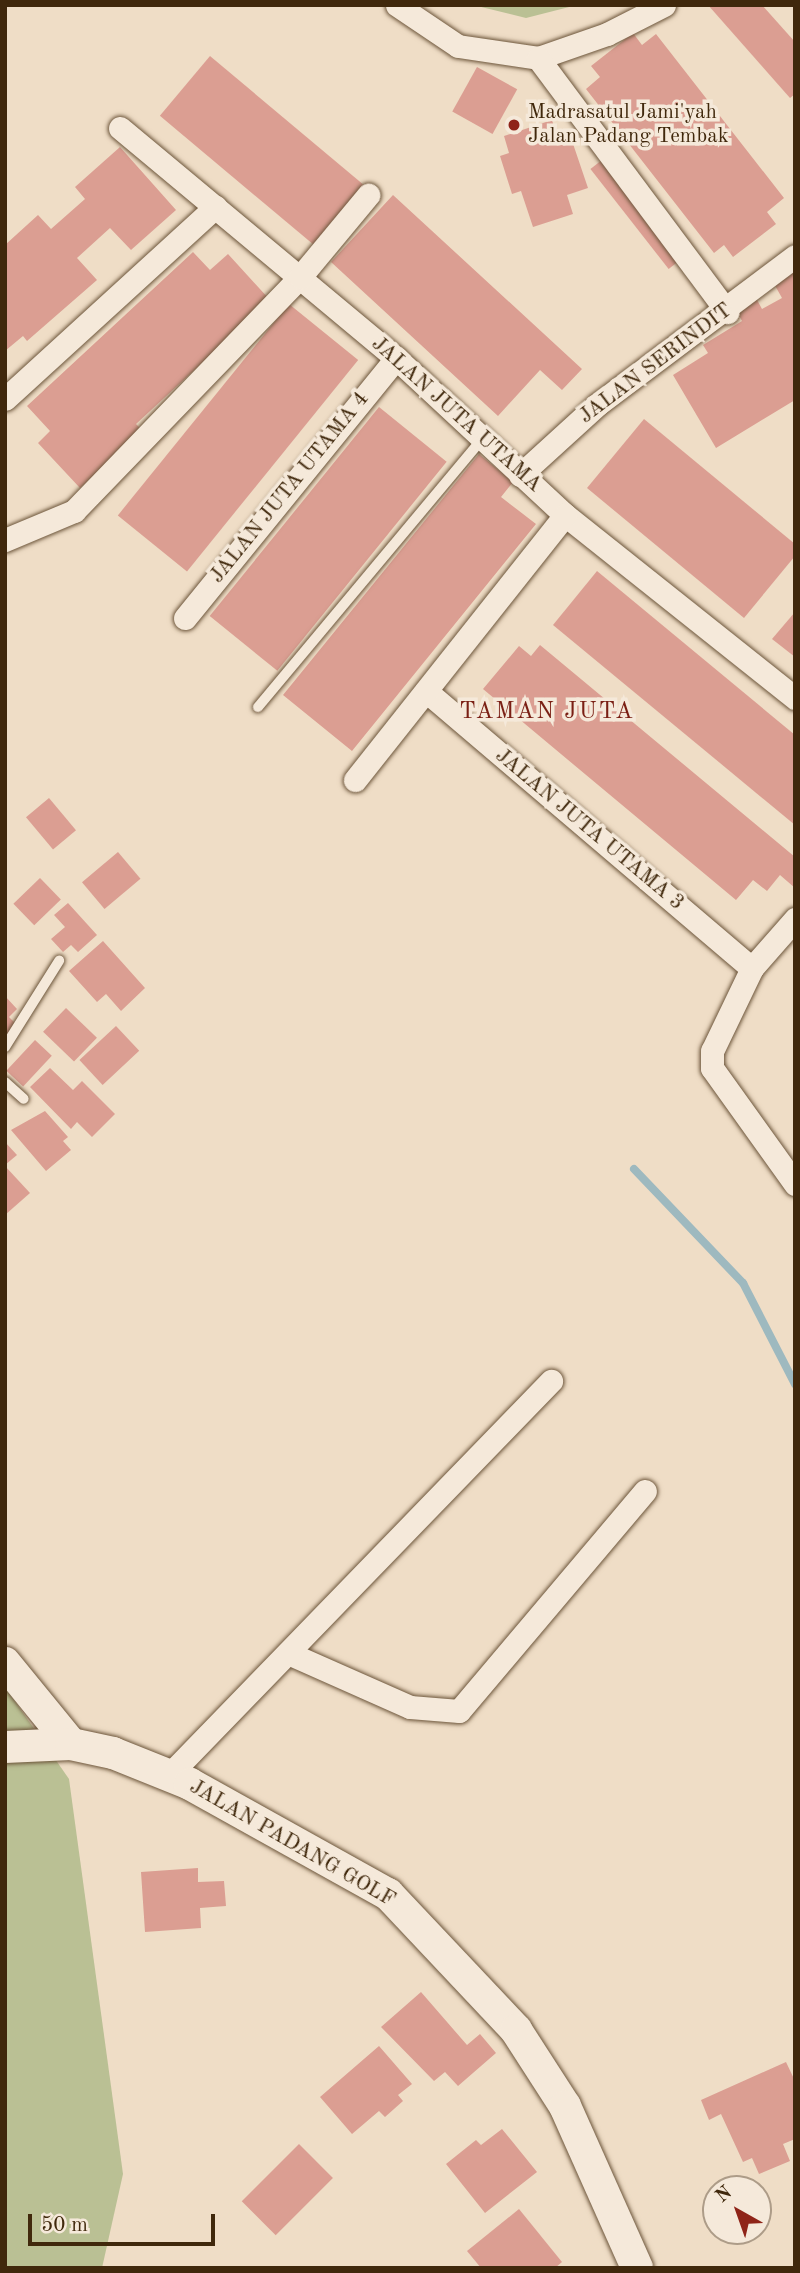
<!DOCTYPE html>
<html>
<head>
<meta charset="utf-8">
<style>
	body { margin:0 }
	#map { position:relative; width:800px; height:2273px; overflow:hidden; background:#efddc6; font-family:"Old Standard TT",serif }
	div>[style] { position:absolute }
	.green>* { inset:0; background:#bac094 }
	.stream>* { height:8px; margin:-4px; padding:0 4px; transform-origin:4px; border-radius:4px; background:#9eb9bf }
	.building>* { inset:0; background:#db9e92; transform-origin:0 0 }
	.roads { filter:drop-shadow(0 0 2px #6c553a) drop-shadow(0 0 2px #6c553a) }
	.lane>* { height:10px; margin:-5px; padding:0 5px; transform-origin:5px; border-radius:5px; background:#f5e9da }
	.street>* { height:23px; margin:-11.5px; padding:0 11.5px; transform-origin:11.5px; border-radius:11.5px; background:#f5e9da }
	.secondary>* { height:32px; margin:-16px; padding:0 16px; transform-origin:16px; border-radius:16px; background:#f5e9da }
	.dots>* { width:19px; height:19px; translate:-50% -50%; box-sizing:border-box; border:4px solid #f5e9da; border-radius:50% }
	span { translate:-50% -50%; white-space:nowrap; text-align:center; line-height:1.15; -webkit-text-stroke:7px #f5e9da; paint-order:stroke }
	.poi-label { font-size:21px; color:#40280c }
	.left { translate:0 -50%; text-align:left }
	.street-label { font-size:21px; color:#40280c }
	.neighbourhood-label { font-size:23px; color:#7a1f14; letter-spacing:2px }
	.frame { position:absolute; inset:0; border:7px solid #40280c; pointer-events:none }
	.north { position:absolute; left:702px; top:2175px; width:70px; height:70px; box-sizing:border-box; background:#f5e9da; border:2px solid #ad9c88; border-radius:50%; rotate:320deg; font-size:19px; font-weight:700; line-height:28px; text-align:center; color:#40280c }
	.north::after { content:''; display:block; margin:auto; width:24px; height:32px; background:#8f2418; clip-path:polygon(50% 0,100% 100%,50% 72%,0 100%) }
	.scale { position:absolute; left:28px; top:2214px; width:187px; height:32px; box-sizing:border-box; border:4px solid #40280c; border-top:0; padding-left:9px; font-size:21px; line-height:24px; white-space:nowrap; color:#40280c; -webkit-text-stroke:5px #f5e9da; paint-order:stroke }
</style>
</head>
<body>
<div id="map">
	<div class="green">
		<div style="clip-path:polygon(473px 5px,577px 5px,526px 18px)"></div>
		<div style="clip-path:polygon(5px 1687px,69px 1779px,123px 2174px,102px 2268px,5px 2268px)"></div>
	</div>
	<div class="stream">
		<div style="left:634px;top:1169px;width:158px;rotate:46.3deg"></div>
		<div style="left:743px;top:1283px;width:114px;rotate:62.8deg"></div>
	</div>
	<div class="building">
		<div style="clip-path:polygon(708px 5px,762px 5px,795px 42px,795px 94px,790px 98px)"></div>
		<div style="clip-path:polygon(633px 33px,642px 45px,656px 34px,784px 198px,767px 212px,776px 224px,733px 257px,724px 245px,714px 253px,586px 89px,600px 77px,591px 66px)"></div>
		<div style="left:210px;top:56px;width:202px;height:78px;rotate:40deg"></div>
		<div style="left:477px;top:67px;width:46px;height:51px;rotate:29deg"></div>
		<div style="clip-path:polygon(552px 120px,556px 133px,568px 129px,588px 188px,567px 195px,573px 214px,533px 227px,521px 191px,512px 194px,500px 156px,509px 153px,504px 136px)"></div>
		<div style="clip-path:polygon(120px 147px,176px 210px,131px 250px,110px 228px,77px 258px,97px 280px,27px 341px,23px 336px,5px 351px,5px 245px,38px 215px,51px 229px,85px 199px,75px 187px)"></div>
		<div style="left:607px;top:156px;width:127px;height:21px;rotate:52deg"></div>
		<div style="clip-path:polygon(393px 195px,582px 369px,562px 390px,540px 370px,498px 416px,331px 262px)"></div>
		<div style="clip-path:polygon(193px 252px,210px 270px,228px 254px,270px 300px,136px 424px,143px 431px,80px 488px,38px 443px,50px 431px,27px 406px)"></div>
		<div style="clip-path:polygon(795px 269px,795px 400px,716px 448px,673px 375px,708px 353px,703px 345px,742px 321px,736px 310px,756px 298px,762px 309px,782px 298px,773px 282px)"></div>
		<div style="left:289px;top:304px;width:89px;height:272px;rotate:39deg"></div>
		<div style="left:379px;top:407px;width:87px;height:269px;rotate:39deg"></div>
		<div style="clip-path:polygon(644px 419px,795px 544px,795px 556px,744px 618px,587px 488px)"></div>
		<div style="clip-path:polygon(479px 454px,513px 482px,501px 497px,536px 524px,352px 751px,283px 695px)"></div>
		<div style="clip-path:polygon(597px 571px,795px 735px,795px 825px,553px 625px)"></div>
		<div style="clip-path:polygon(795px 612px,795px 657px,772px 639px)"></div>
		<div style="clip-path:polygon(540px 645px,795px 857px,795px 888px,780px 875px,767px 891px,753px 880px,736px 900px,483px 689px,519px 646px,531px 656px)"></div>
		<div style="left:49px;top:798px;width:42px;height:30px;rotate:50deg"></div>
		<div style="left:118px;top:852px;width:35px;height:47px;rotate:50deg"></div>
		<div style="left:40px;top:878px;width:30px;height:37px;rotate:46deg"></div>
		<div style="clip-path:polygon(68px 903px,97px 935px,78px 952px,71px 945px,63px 952px,51px 939px,65px 927px,54px 915px)"></div>
		<div style="clip-path:polygon(103px 941px,145px 988px,121px 1011px,106px 994px,97px 1002px,69px 971px)"></div>
		<div style="clip-path:polygon(5px 996px,17px 1009px,9px 1017px,18px 1026px,5px 1038px)"></div>
		<div style="left:66px;top:1008px;width:43px;height:33px;rotate:44deg"></div>
		<div style="left:116px;top:1026px;width:34px;height:50px;rotate:47deg"></div>
		<div style="left:35px;top:1040px;width:23px;height:42px;rotate:43deg"></div>
		<div style="clip-path:polygon(50px 1068px,73px 1090px,82px 1081px,115px 1114px,92px 1137px,77px 1122px,71px 1129px,30px 1087px)"></div>
		<div style="clip-path:polygon(45px 1111px,68px 1137px,63px 1141px,71px 1150px,46px 1171px,11px 1130px)"></div>
		<div style="clip-path:polygon(5px 1142px,17px 1155px,5px 1165px)"></div>
		<div style="clip-path:polygon(5px 1166px,30px 1193px,5px 1215px)"></div>
		<div style="clip-path:polygon(198px 1868px,198px 1882px,224px 1881px,226px 1906px,200px 1908px,201px 1928px,145px 1932px,141px 1872px)"></div>
		<div style="clip-path:polygon(421px 1992px,467px 2045px,480px 2034px,496px 2053px,458px 2086px,445px 2072px,434px 2081px,381px 2027px)"></div>
		<div style="clip-path:polygon(379px 2046px,412px 2084px,398px 2095px,403px 2101px,385px 2117px,379px 2111px,352px 2134px,320px 2097px)"></div>
		<div style="clip-path:polygon(786px 2062px,795px 2081px,795px 2139px,783px 2144px,790px 2161px,759px 2174px,752px 2158px,743px 2162px,721px 2114px,709px 2120px,701px 2100px)"></div>
		<div style="clip-path:polygon(502px 2129px,537px 2172px,485px 2213px,446px 2164px,476px 2140px,481px 2145px)"></div>
		<div style="left:299px;top:2144px;width:48px;height:81px;rotate:45deg"></div>
		<div style="clip-path:polygon(519px 2209px,562px 2262px,555px 2268px,481px 2268px,467px 2251px)"></div>
	</div>
	<div class="roads">
		<div class="lane">
			<div style="left:258px;top:707px;width:348px;rotate:-50.1deg"></div>
			<div style="left:5px;top:1047px;width:102px;rotate:-57.9deg"></div>
			<div style="left:5px;top:1082px;width:25px;rotate:42deg"></div>
		</div>
		<div class="street">
			<div style="left:397px;top:5px;width:73px;rotate:33.9deg"></div>
			<div style="left:458px;top:46px;width:81px;rotate:8.5deg"></div>
			<div style="left:538px;top:58px;width:73px;rotate:-19.2deg"></div>
			<div style="left:607px;top:34px;width:64px;rotate:-27deg"></div>
			<div style="left:538px;top:58px;width:317px;rotate:53.3deg"></div>
			<div style="left:120px;top:128px;width:359px;rotate:39.8deg"></div>
			<div style="left:396px;top:358px;width:231px;rotate:42.9deg"></div>
			<div style="left:565px;top:515px;width:294px;rotate:38.5deg"></div>
			<div style="left:5px;top:399px;width:285px;rotate:-42.4deg"></div>
			<div style="left:520px;top:475px;width:105px;rotate:-42.3deg"></div>
			<div style="left:598px;top:404px;width:246px;rotate:-36.9deg"></div>
			<div style="left:5px;top:540px;width:75px;rotate:-22.8deg"></div>
			<div style="left:74px;top:511px;width:325px;rotate:-46deg"></div>
			<div style="left:300px;top:277px;width:107px;rotate:-50.3deg"></div>
			<div style="left:185px;top:618px;width:335px;rotate:-50.9deg"></div>
			<div style="left:426px;top:691px;width:428px;rotate:40.4deg"></div>
			<div style="left:355px;top:780px;width:338px;rotate:-51.6deg"></div>
			<div style="left:795px;top:919px;width:65px;rotate:131.3deg"></div>
			<div style="left:752px;top:968px;width:92px;rotate:115.7deg"></div>
			<div style="left:712px;top:1051px;width:17px;rotate:90deg"></div>
			<div style="left:712px;top:1068px;width:143px;rotate:54.4deg"></div>
			<div style="left:288px;top:1653px;width:133px;rotate:23.9deg"></div>
			<div style="left:410px;top:1707px;width:49px;rotate:4.7deg"></div>
			<div style="left:459px;top:1711px;width:288px;rotate:-49.8deg"></div>
			<div style="left:169px;top:1775px;width:549px;rotate:-45.89deg"></div>
		</div>
		<div class="secondary">
			<div style="left:5px;top:1663px;width:104px;rotate:50.8deg"></div>
			<div style="left:5px;top:1747px;width:66px;rotate:-2.6deg"></div>
			<div style="left:71px;top:1744px;width:43px;rotate:12.1deg"></div>
			<div style="left:113px;top:1753px;width:83px;rotate:21.9deg"></div>
			<div style="left:190px;top:1784px;width:227px;rotate:29.1deg"></div>
			<div style="left:388px;top:1894px;width:187px;rotate:46.7deg"></div>
			<div style="left:516px;top:2030px;width:90px;rotate:57.2deg"></div>
			<div style="left:565px;top:2106px;width:177px;rotate:66deg"></div>
		</div>
	</div>
	<div class="dots">
		<div style="left:514px;top:125px;background:#8f2418"></div>
	</div>
	<div class="poi-label">
		<span class="left" style="left:528px;top:125px">Madrasatul Jami'yah<br>Jalan Padang Tembak</span>
	</div>
	<div class="street-label">
		<span style="left:656px;top:364px;rotate:-37deg">JALAN SERINDIT</span>
		<span style="left:456px;top:415px;rotate:42deg">JALAN JUTA UTAMA</span>
		<span style="left:290px;top:488px;rotate:-51deg">JALAN JUTA UTAMA 4</span>
		<span style="left:589px;top:830px;rotate:40deg">JALAN JUTA UTAMA 3</span>
		<span style="left:292px;top:1844px;rotate:30deg">JALAN PADANG GOLF</span>
	</div>
	<div class="neighbourhood-label">
		<span style="left:547px;top:712px">TAMAN JUTA</span>
	</div>
	<div class="frame"></div>
	<div class="north">N</div>
	<div class="scale">50 m</div>
</div>
</body>
</html>
